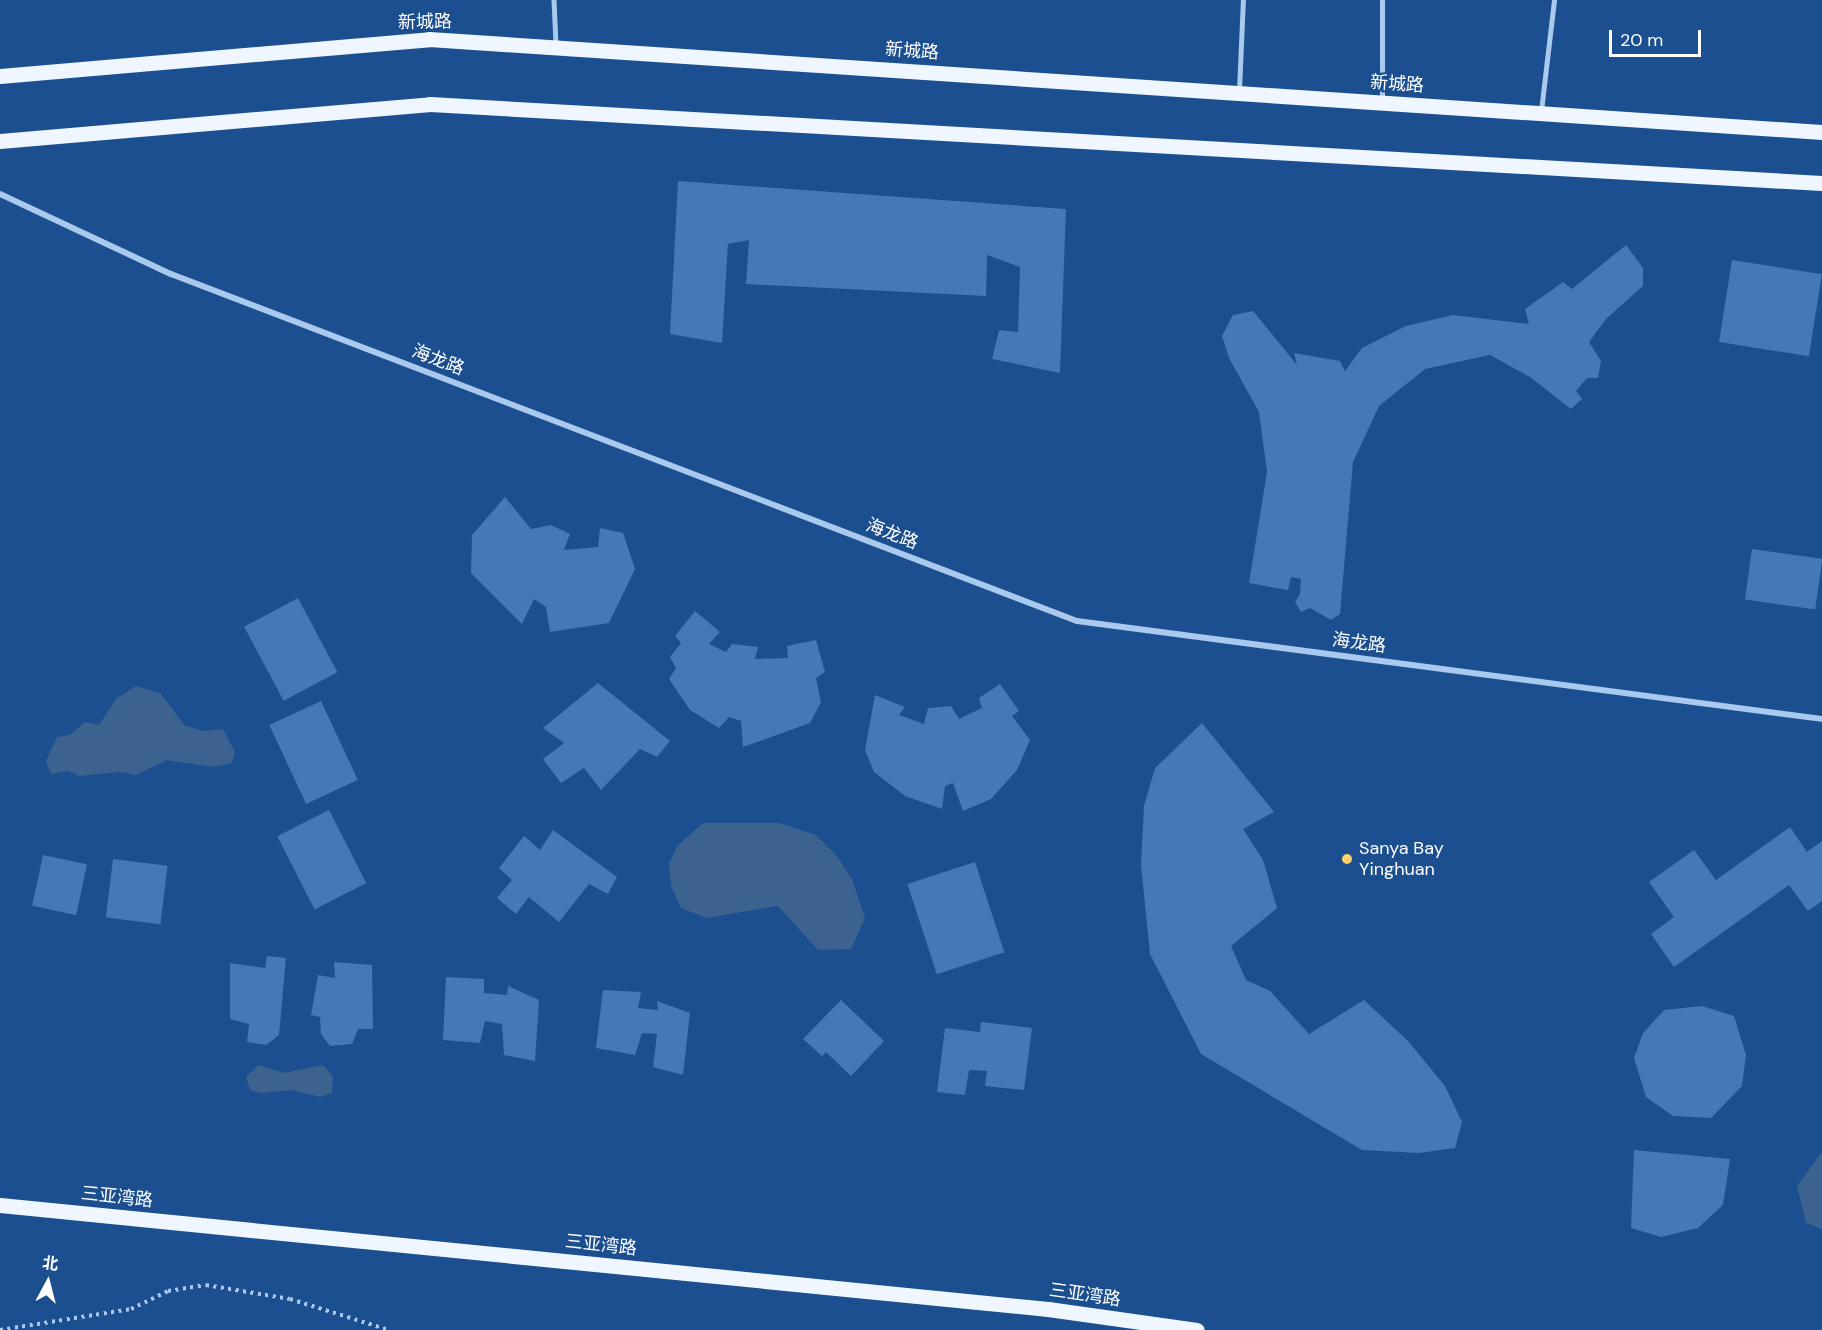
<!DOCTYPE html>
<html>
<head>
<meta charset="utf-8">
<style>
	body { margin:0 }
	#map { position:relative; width:1822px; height:1330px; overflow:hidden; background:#1b4f8f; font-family:"DM Sans","Noto Sans SC",sans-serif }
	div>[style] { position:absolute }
	.water>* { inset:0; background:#3c6290 }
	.building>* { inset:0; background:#4478b7; transform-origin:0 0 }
	.path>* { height:4px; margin-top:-2px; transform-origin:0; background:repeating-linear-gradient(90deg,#a9c9ee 0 3px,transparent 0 7.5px) }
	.lane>* { height:4.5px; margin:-2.25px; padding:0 2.25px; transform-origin:2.25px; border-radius:2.25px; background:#a9c9ee }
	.street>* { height:6px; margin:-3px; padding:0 3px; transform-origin:3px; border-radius:3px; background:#a9c9ee }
	.primary>* { height:15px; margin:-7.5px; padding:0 7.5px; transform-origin:7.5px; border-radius:7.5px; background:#f0f6ff }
	.dots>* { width:16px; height:16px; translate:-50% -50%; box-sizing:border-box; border:3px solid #1b4f8f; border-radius:50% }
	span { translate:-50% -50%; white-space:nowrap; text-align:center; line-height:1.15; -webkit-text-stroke:4.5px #1b4f8f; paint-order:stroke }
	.street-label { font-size:18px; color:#fff }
	.poi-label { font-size:18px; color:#fff }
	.left { translate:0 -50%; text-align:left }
	.north { position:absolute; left:18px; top:1252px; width:60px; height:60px; -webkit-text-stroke:4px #1b4f8f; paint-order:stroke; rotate:7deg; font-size:16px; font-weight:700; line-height:24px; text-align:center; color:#fff }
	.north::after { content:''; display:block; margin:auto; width:21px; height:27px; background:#fff; clip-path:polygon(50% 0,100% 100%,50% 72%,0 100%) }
	.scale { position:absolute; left:1609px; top:30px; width:92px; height:27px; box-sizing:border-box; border:3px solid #fff; border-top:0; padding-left:8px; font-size:18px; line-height:21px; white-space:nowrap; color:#fff; -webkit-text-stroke:4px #1b4f8f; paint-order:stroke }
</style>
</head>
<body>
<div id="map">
	<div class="water">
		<div style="clip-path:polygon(136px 686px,161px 694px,185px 726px,204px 731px,223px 729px,235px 752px,232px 763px,213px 767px,167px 760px,136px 775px,119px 772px,79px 776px,68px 771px,51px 774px,46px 761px,57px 737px,70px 735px,85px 722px,99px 725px,117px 698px)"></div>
		<div style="clip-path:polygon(703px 823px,779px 823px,816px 835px,836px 855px,852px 879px,865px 918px,851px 949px,818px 950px,778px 906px,707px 918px,681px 908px,671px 886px,669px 863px,677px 846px)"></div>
		<div style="clip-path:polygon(258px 1065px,284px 1073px,323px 1065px,333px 1077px,332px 1093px,321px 1097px,291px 1090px,260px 1093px,250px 1090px,246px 1077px)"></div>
		<div style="clip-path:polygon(1822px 1152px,1822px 1229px,1806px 1223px,1797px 1186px)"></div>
	</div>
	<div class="building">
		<div style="clip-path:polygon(678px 181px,1066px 209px,1060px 373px,992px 359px,999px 330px,1018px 332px,1020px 267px,987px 255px,986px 296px,746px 284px,749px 240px,728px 244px,722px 343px,670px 334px)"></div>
		<div style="clip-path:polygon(1626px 245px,1643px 268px,1643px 286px,1606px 319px,1589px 342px,1601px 361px,1598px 378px,1587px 378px,1576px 391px,1582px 399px,1571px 409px,1530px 377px,1490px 355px,1425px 369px,1379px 406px,1353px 462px,1340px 614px,1331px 620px,1310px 608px,1301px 612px,1295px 602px,1300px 594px,1301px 579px,1291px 577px,1288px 590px,1249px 583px,1267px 472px,1259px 412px,1229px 358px,1222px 336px,1233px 315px,1253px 311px,1297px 365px,1294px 353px,1340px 361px,1345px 371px,1362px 348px,1406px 326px,1453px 315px,1529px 324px,1525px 309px,1563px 282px,1572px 289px)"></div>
		<div style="left:1732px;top:260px;width:91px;height:83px;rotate:9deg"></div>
		<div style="clip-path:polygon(505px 497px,531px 529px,551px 525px,570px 534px,564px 550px,598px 547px,600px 528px,623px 533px,635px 569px,609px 623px,550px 632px,546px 607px,534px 599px,522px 624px,471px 573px,472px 535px)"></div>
		<div style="left:1752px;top:549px;width:71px;height:51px;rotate:8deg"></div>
		<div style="left:298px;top:598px;width:84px;height:61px;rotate:62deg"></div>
		<div style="clip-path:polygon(695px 611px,720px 632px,709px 644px,726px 652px,732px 644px,758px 647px,755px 659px,788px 658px,787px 646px,816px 640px,825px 672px,816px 678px,821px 702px,810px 723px,743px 747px,741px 721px,729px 717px,719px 728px,690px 710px,669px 679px,676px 668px,670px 657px,681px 643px,675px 636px)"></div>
		<div style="clip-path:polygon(598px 683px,670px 741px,657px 757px,640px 749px,601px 790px,584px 768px,561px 783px,543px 759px,564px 743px,543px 728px)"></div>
		<div style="clip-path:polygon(1000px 684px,1019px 711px,1012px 716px,1030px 740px,1017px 770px,991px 799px,963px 811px,953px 783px,945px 786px,942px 809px,905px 796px,874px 772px,865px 750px,875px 695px,905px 707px,899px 715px,924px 724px,928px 708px,951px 706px,959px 719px,982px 708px,979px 698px)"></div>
		<div style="left:321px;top:701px;width:87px;height:57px;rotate:65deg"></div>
		<div style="clip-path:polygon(1202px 723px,1274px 812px,1243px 829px,1263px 860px,1277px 908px,1231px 946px,1246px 980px,1270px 991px,1309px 1034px,1364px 1000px,1408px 1041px,1445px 1086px,1462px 1122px,1455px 1148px,1419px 1153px,1362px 1150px,1201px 1054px,1150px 954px,1141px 865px,1144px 806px,1155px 768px)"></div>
		<div style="left:329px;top:810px;width:82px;height:58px;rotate:63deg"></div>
		<div style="clip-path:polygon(1790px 827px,1807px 852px,1822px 841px,1822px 901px,1808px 911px,1789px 885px,1674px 967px,1651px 934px,1674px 917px,1649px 882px,1694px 850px,1716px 880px)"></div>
		<div style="clip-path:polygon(553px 830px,617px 877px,608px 894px,589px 884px,559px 922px,529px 897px,516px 914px,497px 898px,512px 880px,499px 868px,524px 836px,540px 850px)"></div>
		<div style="left:43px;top:855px;width:45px;height:52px;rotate:12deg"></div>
		<div style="left:113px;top:859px;width:55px;height:59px;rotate:7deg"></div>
		<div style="left:975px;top:862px;width:95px;height:71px;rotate:72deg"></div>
		<div style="clip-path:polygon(267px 956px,286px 958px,279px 1035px,266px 1045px,247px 1042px,249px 1024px,230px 1019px,230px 963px,265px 968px)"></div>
		<div style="clip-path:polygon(334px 962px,372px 965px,373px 1029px,358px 1029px,352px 1044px,330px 1046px,321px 1034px,320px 1017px,311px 1015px,318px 975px,335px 978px)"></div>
		<div style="clip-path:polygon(446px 977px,484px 979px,484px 993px,507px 995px,508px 986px,539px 1000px,535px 1061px,504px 1055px,502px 1024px,485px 1021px,480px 1043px,443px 1040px)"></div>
		<div style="clip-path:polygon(603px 990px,641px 992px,638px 1008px,658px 1010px,657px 1001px,690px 1013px,683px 1075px,653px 1067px,657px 1034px,642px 1033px,635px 1055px,596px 1048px)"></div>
		<div style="clip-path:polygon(841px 1000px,884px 1041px,851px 1076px,826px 1052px,822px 1056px,803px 1039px)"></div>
		<div style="clip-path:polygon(1702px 1006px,1734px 1016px,1746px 1055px,1742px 1086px,1711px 1118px,1673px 1116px,1646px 1097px,1634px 1058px,1643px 1033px,1664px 1010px)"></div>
		<div style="clip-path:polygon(981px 1022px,1032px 1028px,1024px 1090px,985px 1086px,987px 1071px,969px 1070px,965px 1095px,937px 1092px,945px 1028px,980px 1032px)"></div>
		<div style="clip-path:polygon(1634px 1150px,1730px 1159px,1723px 1205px,1698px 1228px,1661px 1237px,1631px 1228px)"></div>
	</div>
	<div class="path">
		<div style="left:0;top:1330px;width:133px;rotate:-9.1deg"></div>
		<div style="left:131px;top:1309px;width:41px;rotate:-25.9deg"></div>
		<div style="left:168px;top:1291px;width:38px;rotate:-9deg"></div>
		<div style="left:206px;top:1285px;width:85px;rotate:9.5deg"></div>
		<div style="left:290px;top:1299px;width:104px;rotate:17.4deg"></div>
	</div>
	<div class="lane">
		<div style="left:554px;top:0;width:44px;rotate:87.4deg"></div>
		<div style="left:1239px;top:90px;width:90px;rotate:-87.5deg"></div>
		<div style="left:1382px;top:99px;width:99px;rotate:-90deg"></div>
		<div style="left:1541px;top:111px;width:112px;rotate:-83.3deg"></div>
	</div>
	<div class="street">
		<div style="left:0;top:194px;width:189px;rotate:25.1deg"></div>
		<div style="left:171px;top:274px;width:970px;rotate:20.96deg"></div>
		<div style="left:1077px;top:621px;width:751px;rotate:7.49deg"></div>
	</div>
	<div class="primary">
		<div style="left:0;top:76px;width:431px;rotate:-4.9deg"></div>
		<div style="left:429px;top:39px;width:1396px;rotate:3.82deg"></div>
		<div style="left:0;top:141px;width:432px;rotate:-4.9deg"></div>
		<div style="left:430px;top:104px;width:1394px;rotate:3.25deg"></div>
		<div style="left:0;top:1205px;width:1053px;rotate:5.67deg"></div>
		<div style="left:1048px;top:1309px;width:150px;rotate:8deg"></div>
	</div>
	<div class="dots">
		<div style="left:1347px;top:859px;background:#ffd166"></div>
	</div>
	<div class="street-label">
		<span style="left:425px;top:22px;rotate:-1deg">新城路</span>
		<span style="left:912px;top:51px;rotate:4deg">新城路</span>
		<span style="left:1397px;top:84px;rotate:4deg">新城路</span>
		<span style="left:438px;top:360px;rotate:21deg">海龙路</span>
		<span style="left:892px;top:534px;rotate:21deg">海龙路</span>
		<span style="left:1359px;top:643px;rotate:7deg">海龙路</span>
		<span style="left:117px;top:1197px;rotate:6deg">三亚湾路</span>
		<span style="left:601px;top:1245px;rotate:6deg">三亚湾路</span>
		<span style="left:1085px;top:1295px;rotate:8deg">三亚湾路</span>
	</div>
	<div class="poi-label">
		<span class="left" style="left:1359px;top:859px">Sanya Bay<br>Yinghuan</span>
	</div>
	<div class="north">北</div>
	<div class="scale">20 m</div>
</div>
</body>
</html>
